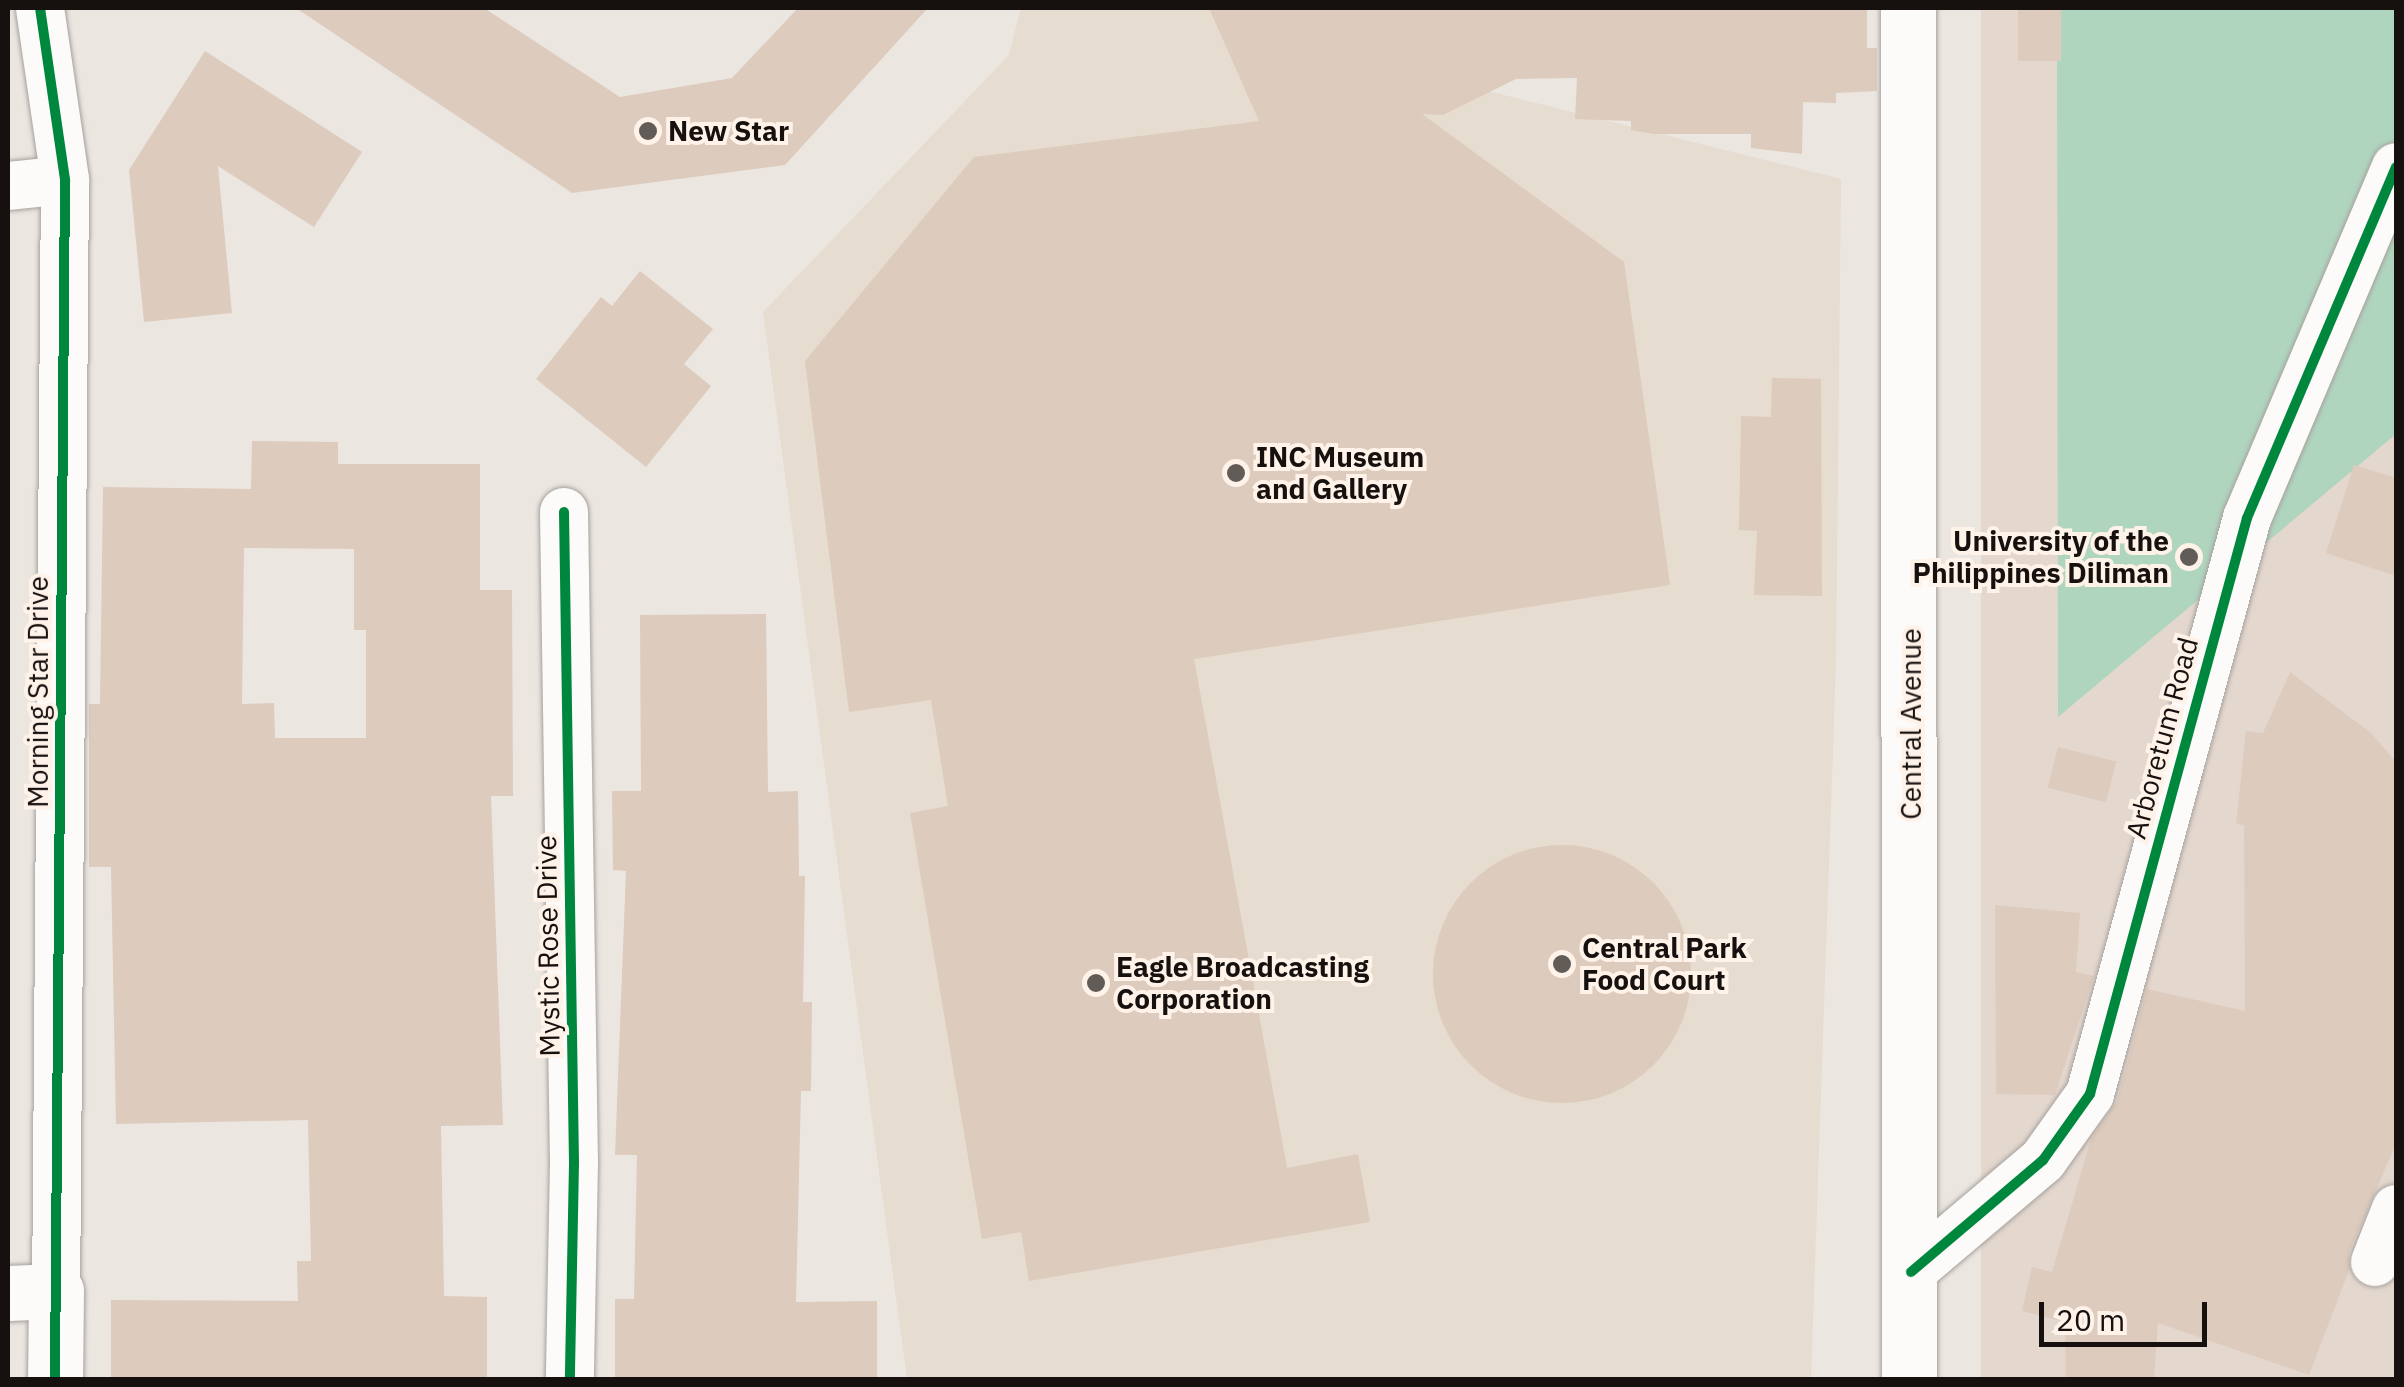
<!DOCTYPE html>
<html>
<head>
<meta charset="utf-8">
<style>
	body { margin:0 }
	#map { position:relative; width:2404px; height:1387px; overflow:hidden; background:#ece6e1; font-family:"IBM Plex Sans",sans-serif }
	div>[style] { position:absolute }
	.commercial>* { inset:0; background:#e6dccf }
	.built>* { inset:0; background:#e4d7ce; transform-origin:0 0 }
	.green>* { inset:0; background:#b0d5be }
	.building>* { inset:0; background:#ddcbbd; transform-origin:0 0 }
	.round { border-radius:50% }
	.roads { filter:drop-shadow(0 0 2px #a6a29e) drop-shadow(0 0 2px #a6a29e) }
	.street>* { height:48px; margin:-24px; padding:0 24px; transform-origin:24px; border-radius:24px; background:#fcfbfa }
	.secondary>* { height:55px; margin:-27.5px; padding:0 27.5px; transform-origin:27.5px; border-radius:27.5px; background:#fcfbfa }
	.cycleway>* { height:10px; margin:-5px; padding:0 5px; transform-origin:5px; border-radius:5px; background:#00873e }
	.dots>* { width:28px; height:28px; translate:-50% -50%; box-sizing:border-box; border:5px solid #fff2e9; border-radius:50% }
	span { translate:-50% -50%; white-space:nowrap; text-align:center; line-height:1.15; -webkit-text-stroke:8px #fff2e9; paint-order:stroke }
	.poi-label { font-size:28px; color:#16110f; font-weight:700 }
	.left { translate:0 -50%; text-align:left }
	.right { translate:-100% -50%; text-align:right }
	.street-label { font-size:28px; color:#16110f }
	.frame { position:absolute; inset:0; border:10px solid #16110f; pointer-events:none }
	.scale { position:absolute; left:2039px; top:1302px; width:168px; height:45px; box-sizing:border-box; border:5px solid #16110f; border-top:0; padding-left:12px; font-size:30px; line-height:35px; white-space:nowrap; color:#16110f; -webkit-text-stroke:8px #fff2e9; paint-order:stroke }
</style>
</head>
<body>
<div id="map">
	<div class="commercial">
		<div style="clip-path:polygon(1021px 8px,1354px 8px,1379px 64px,1841px 179px,1836px 662px,1811px 1379px,907px 1379px,763px 312px,1009px 55px)"></div>
	</div>
	<div class="built">
		<div style="left:1981px;top:8px;width:415px;height:1372px"></div>
	</div>
	<div class="green">
		<div style="clip-path:polygon(2057px 8px,2396px 8px,2396px 434px,2058px 717px)"></div>
	</div>
	<div class="building">
		<div style="clip-path:polygon(296px 8px,484px 8px,620px 97px,732px 78px,798px 8px,928px 8px,785px 165px,572px 193px)"></div>
		<div style="clip-path:polygon(1209px 8px,1867px 10px,1867px 48px,1877px 48px,1877px 91px,1836px 93px,1836px 103px,1803px 102px,1802px 154px,1751px 148px,1751px 134px,1654px 134px,1631px 130px,1631px 121px,1575px 119px,1577px 78px,1516px 79px,1443px 115px,1422px 114px,1624px 262px,1670px 585px,1194px 659px,1287px 1168px,1358px 1154px,1370px 1222px,1029px 1281px,1021px 1232px,982px 1239px,910px 813px,948px 806px,931px 700px,849px 712px,805px 361px,974px 157px,1259px 121px)"></div>
		<div style="left:2018px;top:8px;width:43px;height:53px"></div>
		<div style="clip-path:polygon(205px 51px,362px 152px,314px 227px,218px 166px,232px 313px,144px 322px,129px 170px)"></div>
		<div style="clip-path:polygon(640px 271px,713px 329px,684px 364px,711px 386px,646px 467px,536px 379px,601px 297px,612px 306px)"></div>
		<div style="clip-path:polygon(1772px 378px,1821px 379px,1822px 596px,1754px 595px,1757px 531px,1739px 530px,1741px 416px,1771px 417px)"></div>
		<div style="clip-path:polygon(evenodd,252px 441px,338px 442px,338px 464px,480px 464px,480px 590px,512px 590px,513px 796px,491px 796px,503px 1125px,441px 1126px,444px 1296px,487px 1297px,487px 1380px,111px 1380px,111px 1300px,298px 1301px,297px 1261px,311px 1261px,308px 1120px,116px 1124px,111px 867px,89px 867px,89px 704px,100px 704px,103px 487px,251px 489px,252px 441px,244px 548px,354px 549px,354px 630px,366px 630px,366px 738px,275px 738px,274px 703px,242px 704px,244px 548px)"></div>
		<div style="clip-path:polygon(2354px 465px,2396px 478px,2396px 576px,2326px 553px)"></div>
		<div style="clip-path:polygon(766px 614px,768px 792px,798px 791px,799px 876px,805px 876px,803px 1002px,812px 1002px,811px 1091px,801px 1091px,796px 1302px,877px 1301px,877px 1380px,615px 1380px,615px 1299px,634px 1299px,637px 1155px,615px 1155px,626px 871px,613px 870px,612px 791px,641px 791px,640px 615px)"></div>
		<div style="clip-path:polygon(2290px 672px,2371px 733px,2396px 762px,2396px 1144px,2349px 1252px,2349px 1270px,2309px 1375px,2158px 1323px,2154px 1377px,2066px 1379px,2065px 1322px,2022px 1311px,2032px 1267px,2052px 1272px,2091px 1139px,2117px 1101px,2147px 989px,2245px 1011px,2244px 825px,2236px 824px,2246px 731px,2263px 733px)"></div>
		<div style="left:2058px;top:747px;width:60px;height:42px;rotate:14deg"></div>
		<div class="round" style="left:1433px;top:845px;width:258px;height:258px"></div>
		<div style="clip-path:polygon(1995px 905px,2080px 913px,2076px 972px,2094px 976px,2055px 1095px,1996px 1094px)"></div>
	</div>
	<div class="roads">
		<div class="street">
			<div style="left:40px;top:8px;width:174px;rotate:81.7deg"></div>
			<div style="left:65px;top:180px;width:1111px;rotate:90.46deg"></div>
			<div style="left:8px;top:186px;width:57px;rotate:-6deg"></div>
			<div style="left:564px;top:512px;width:651px;rotate:89.12deg"></div>
			<div style="left:574px;top:1163px;width:217px;rotate:91.1deg"></div>
			<div style="left:2375px;top:1262px;width:57px;rotate:-68.4deg"></div>
			<div style="left:1911px;top:1272px;width:173px;rotate:-40.3deg"></div>
			<div style="left:2043px;top:1160px;width:81px;rotate:-54.5deg"></div>
			<div style="left:2090px;top:1094px;width:597px;rotate:-74.75deg"></div>
			<div style="left:2247px;top:518px;width:381px;rotate:-67deg"></div>
		</div>
		<div class="secondary">
			<div style="left:1908px;top:8px;width:1372px;rotate:89.96deg"></div>
			<div style="left:8px;top:1293px;width:48px;rotate:-2.4deg"></div>
			<div style="left:56px;top:1291px;width:89px;rotate:90.6deg"></div>
		</div>
	</div>
	<div class="cycleway">
		<div style="left:40px;top:8px;width:174px;rotate:81.7deg"></div>
		<div style="left:65px;top:180px;width:1200px;rotate:90.48deg"></div>
		<div style="left:564px;top:512px;width:651px;rotate:89.12deg"></div>
		<div style="left:574px;top:1163px;width:217px;rotate:91.1deg"></div>
		<div style="left:1911px;top:1272px;width:173px;rotate:-40.3deg"></div>
		<div style="left:2043px;top:1160px;width:81px;rotate:-54.5deg"></div>
		<div style="left:2090px;top:1094px;width:597px;rotate:-74.75deg"></div>
		<div style="left:2247px;top:518px;width:381px;rotate:-67deg"></div>
	</div>
	<div class="dots">
		<div style="left:648px;top:131px;background:#615c58"></div>
		<div style="left:1236px;top:473px;background:#615c58"></div>
		<div style="left:2189px;top:557px;background:#615c58"></div>
		<div style="left:1562px;top:964px;background:#615c58"></div>
		<div style="left:1096px;top:983px;background:#615c58"></div>
	</div>
	<div class="poi-label">
		<span class="left" style="left:668px;top:131px">New Star</span>
		<span class="left" style="left:1256px;top:473px">INC Museum<br>and Gallery</span>
		<span class="right" style="left:2169px;top:557px">University of the<br>Philippines Diliman</span>
		<span class="left" style="left:1582px;top:964px">Central Park<br>Food Court</span>
		<span class="left" style="left:1116px;top:983px">Eagle Broadcasting<br>Corporation</span>
	</div>
	<div class="street-label">
		<span style="left:38px;top:692px;rotate:-90deg">Morning Star Drive</span>
		<span style="left:1911px;top:724px;rotate:-90deg">Central Avenue</span>
		<span style="left:2162px;top:738px;rotate:-75deg">Arboretum Road</span>
		<span style="left:548px;top:946px;rotate:-91deg">Mystic Rose Drive</span>
	</div>
	<div class="frame"></div>
	<div class="scale">20 m</div>
</div>
</body>
</html>
